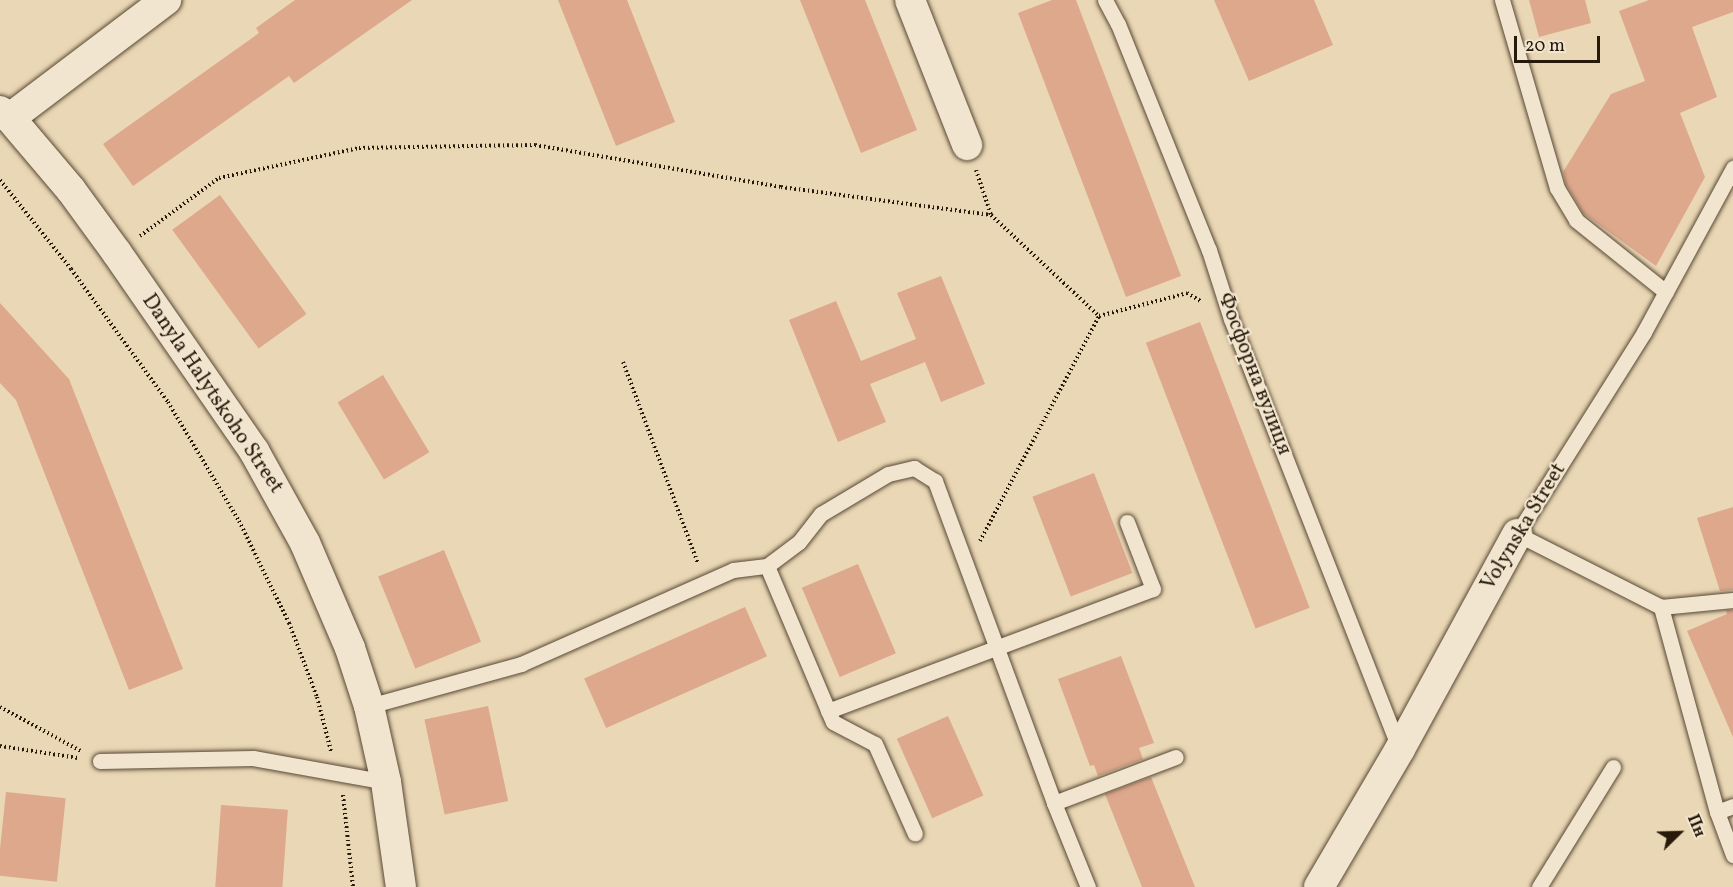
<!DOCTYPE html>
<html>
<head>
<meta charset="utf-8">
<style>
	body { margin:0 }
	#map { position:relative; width:1733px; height:887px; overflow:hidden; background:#ead7b5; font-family:Vollkorn,serif }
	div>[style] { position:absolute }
	.building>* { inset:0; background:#dda88c; transform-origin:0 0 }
	.path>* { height:4px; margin-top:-2px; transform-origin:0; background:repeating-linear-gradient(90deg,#281a0a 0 1.5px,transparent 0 4.5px) }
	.roads { filter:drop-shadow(0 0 2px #584935) drop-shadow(0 0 2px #584935) }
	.lane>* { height:15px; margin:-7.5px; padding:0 7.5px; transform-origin:7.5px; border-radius:7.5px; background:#f1e5cf }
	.street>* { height:30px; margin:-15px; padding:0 15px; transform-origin:15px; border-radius:15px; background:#f1e5cf }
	span { translate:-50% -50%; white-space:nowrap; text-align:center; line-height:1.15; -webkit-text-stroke:4.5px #f1e5cf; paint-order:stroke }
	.street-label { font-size:21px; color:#281a0a }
	.north { position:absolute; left:1649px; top:803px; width:60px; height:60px; -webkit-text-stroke:4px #f1e5cf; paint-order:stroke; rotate:67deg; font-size:16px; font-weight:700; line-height:24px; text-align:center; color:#281a0a }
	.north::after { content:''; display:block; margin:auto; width:21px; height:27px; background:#281a0a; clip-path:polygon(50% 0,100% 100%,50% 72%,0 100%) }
	.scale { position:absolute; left:1514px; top:36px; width:86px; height:27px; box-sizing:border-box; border:3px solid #281a0a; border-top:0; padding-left:8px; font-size:18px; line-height:21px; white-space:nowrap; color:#281a0a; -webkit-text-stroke:4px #f1e5cf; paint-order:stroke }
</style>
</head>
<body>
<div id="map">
	<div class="building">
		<div style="clip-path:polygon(295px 0,412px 0,294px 83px,289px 76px,133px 186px,103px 144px,259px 33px,256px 28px)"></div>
		<div style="clip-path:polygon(558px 0,627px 0,675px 122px,616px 146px)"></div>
		<div style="clip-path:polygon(800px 0,865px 0,917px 130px,861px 153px)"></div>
		<div style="clip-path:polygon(1052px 0,1076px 0,1181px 276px,1126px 297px,1018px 13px)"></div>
		<div style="clip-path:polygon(1214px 0,1314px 0,1333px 45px,1249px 81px)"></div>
		<div style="clip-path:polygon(1529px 0,1585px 0,1591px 23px,1539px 37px)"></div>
		<div style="clip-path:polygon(1649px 0,1733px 0,1733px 12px,1692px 27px,1717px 97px,1680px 113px,1705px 177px,1656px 266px,1583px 213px,1566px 184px,1563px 172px,1611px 94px,1645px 81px,1619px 11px)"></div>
		<div style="left:220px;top:195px;width:147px;height:59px;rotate:54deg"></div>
		<div style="clip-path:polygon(941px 276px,985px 384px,941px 402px,925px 362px,870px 384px,886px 422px,838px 442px,789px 320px,836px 301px,861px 361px,916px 339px,897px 293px)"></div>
		<div style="clip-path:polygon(0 303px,69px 379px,183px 669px,129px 690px,16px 400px,0 383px)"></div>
		<div style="left:1200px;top:322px;width:306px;height:58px;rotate:69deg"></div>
		<div style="left:383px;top:375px;width:90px;height:53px;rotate:59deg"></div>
		<div style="left:1094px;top:473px;width:107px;height:66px;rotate:69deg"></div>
		<div style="clip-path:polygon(1733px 507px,1733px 590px,1720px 591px,1697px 518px)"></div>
		<div style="left:444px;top:550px;width:99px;height:71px;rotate:68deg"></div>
		<div style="left:858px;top:564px;width:97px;height:61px;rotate:67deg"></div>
		<div style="left:745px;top:607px;width:54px;height:176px;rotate:66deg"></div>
		<div style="clip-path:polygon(1726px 610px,1733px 610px,1733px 737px,1687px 631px,1727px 614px)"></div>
		<div style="clip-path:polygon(1121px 656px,1154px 743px,1139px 748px,1143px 759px,1098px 776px,1094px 765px,1090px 766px,1058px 679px)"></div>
		<div style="left:488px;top:706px;width:97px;height:65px;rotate:78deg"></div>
		<div style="left:948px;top:716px;width:87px;height:56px;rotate:66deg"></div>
		<div style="clip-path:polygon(1151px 777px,1195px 887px,1142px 887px,1105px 794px)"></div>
		<div style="left:6px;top:792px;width:60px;height:84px;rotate:6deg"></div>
		<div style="left:221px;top:805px;width:67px;height:82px;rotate:4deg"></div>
	</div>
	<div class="path">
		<div style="left:976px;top:170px;width:47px;rotate:71.6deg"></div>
		<div style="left:0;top:180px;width:114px;rotate:51.4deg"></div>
		<div style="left:71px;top:269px;width:165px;rotate:53.9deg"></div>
		<div style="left:168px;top:402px;width:139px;rotate:59.2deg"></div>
		<div style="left:239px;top:521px;width:114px;rotate:63.9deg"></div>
		<div style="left:289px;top:623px;width:79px;rotate:69.3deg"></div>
		<div style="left:317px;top:697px;width:56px;rotate:75.5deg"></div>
		<div style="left:140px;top:236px;width:98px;rotate:-36.3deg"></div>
		<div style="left:219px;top:178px;width:143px;rotate:-12.1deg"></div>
		<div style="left:359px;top:148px;width:176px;rotate:-1deg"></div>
		<div style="left:535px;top:145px;width:250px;rotate:9.7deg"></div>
		<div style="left:781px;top:187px;width:212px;rotate:7.6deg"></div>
		<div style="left:991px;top:215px;width:148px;rotate:43.1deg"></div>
		<div style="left:1099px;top:316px;width:91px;rotate:-14.6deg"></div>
		<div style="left:1187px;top:293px;width:17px;rotate:31deg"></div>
		<div style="left:623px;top:362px;width:215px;rotate:69.6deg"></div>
		<div style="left:980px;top:541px;width:255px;rotate:-62.1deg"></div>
		<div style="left:0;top:707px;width:92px;rotate:28.5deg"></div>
		<div style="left:0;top:746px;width:79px;rotate:8.7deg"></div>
		<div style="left:343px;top:795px;width:93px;rotate:83.8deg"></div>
	</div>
	<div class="roads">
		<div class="lane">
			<div style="left:1105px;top:0;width:27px;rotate:62deg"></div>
			<div style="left:1118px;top:24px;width:244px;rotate:68.1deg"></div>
			<div style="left:1209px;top:250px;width:72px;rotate:72.3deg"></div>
			<div style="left:1231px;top:319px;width:461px;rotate:68.6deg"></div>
			<div style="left:1502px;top:0;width:196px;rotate:73.7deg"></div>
			<div style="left:1557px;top:188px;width:37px;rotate:59deg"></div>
			<div style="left:1576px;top:220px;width:115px;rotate:38.7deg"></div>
			<div style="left:767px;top:566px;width:169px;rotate:67.1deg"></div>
			<div style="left:833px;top:722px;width:47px;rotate:27.6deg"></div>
			<div style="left:875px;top:744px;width:98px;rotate:66deg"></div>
			<div style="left:1661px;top:607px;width:161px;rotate:-153.1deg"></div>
			<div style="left:1517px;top:534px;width:239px;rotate:-57.8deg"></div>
			<div style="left:1644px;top:332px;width:187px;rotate:-61.5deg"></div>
			<div style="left:369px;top:706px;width:158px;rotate:-15.4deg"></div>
			<div style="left:521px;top:664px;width:232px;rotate:-23.9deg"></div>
			<div style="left:733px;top:570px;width:34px;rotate:-7deg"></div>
			<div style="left:767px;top:566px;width:40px;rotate:-37deg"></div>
			<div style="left:799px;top:542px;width:36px;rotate:-52deg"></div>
			<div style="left:821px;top:514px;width:78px;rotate:-30.8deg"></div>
			<div style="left:888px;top:474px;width:27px;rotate:-13deg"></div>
			<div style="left:914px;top:468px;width:25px;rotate:32deg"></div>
			<div style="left:935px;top:481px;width:343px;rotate:69.7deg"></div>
			<div style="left:1054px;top:803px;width:91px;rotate:68deg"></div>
			<div style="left:828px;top:711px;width:347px;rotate:-20.6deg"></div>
			<div style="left:1153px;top:589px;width:72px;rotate:-111.2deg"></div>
			<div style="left:100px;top:761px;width:153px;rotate:-1.1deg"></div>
			<div style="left:253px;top:758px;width:135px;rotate:10.2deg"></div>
			<div style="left:1054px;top:803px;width:130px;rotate:-20.7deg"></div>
			<div style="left:1733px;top:806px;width:17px;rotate:159deg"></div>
			<div style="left:1717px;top:812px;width:46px;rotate:69.6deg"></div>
			<div style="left:1717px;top:812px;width:213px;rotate:-105.3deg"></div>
			<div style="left:1661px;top:607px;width:72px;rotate:-5.6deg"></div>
			<div style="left:1539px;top:887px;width:141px;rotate:-58.3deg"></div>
		</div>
		<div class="street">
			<div style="left:910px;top:0;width:156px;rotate:68.5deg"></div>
			<div style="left:0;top:111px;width:12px;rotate:35deg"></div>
			<div style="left:10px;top:118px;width:94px;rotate:49.7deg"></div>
			<div style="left:71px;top:190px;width:78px;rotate:53.9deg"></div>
			<div style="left:117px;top:253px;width:241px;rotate:55.3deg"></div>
			<div style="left:254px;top:451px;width:105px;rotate:61deg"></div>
			<div style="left:305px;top:543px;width:114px;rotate:66.8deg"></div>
			<div style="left:350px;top:648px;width:61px;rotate:71.9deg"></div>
			<div style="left:369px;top:706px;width:78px;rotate:77.4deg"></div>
			<div style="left:386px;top:782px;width:106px;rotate:81.9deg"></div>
			<div style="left:10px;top:118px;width:196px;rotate:-37.1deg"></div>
			<div style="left:1319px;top:887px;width:160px;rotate:-59.6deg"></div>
			<div style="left:1400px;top:749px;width:245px;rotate:-61.4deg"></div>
		</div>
	</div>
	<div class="street-label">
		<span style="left:1254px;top:374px;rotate:69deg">Фосфорна вулиця</span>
		<span style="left:212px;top:394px;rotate:56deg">Danyla Halytskoho Street</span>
		<span style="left:1524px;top:527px;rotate:-59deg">Volynska Street</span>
	</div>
	<div class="north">Пн</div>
	<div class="scale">20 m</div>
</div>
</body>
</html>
